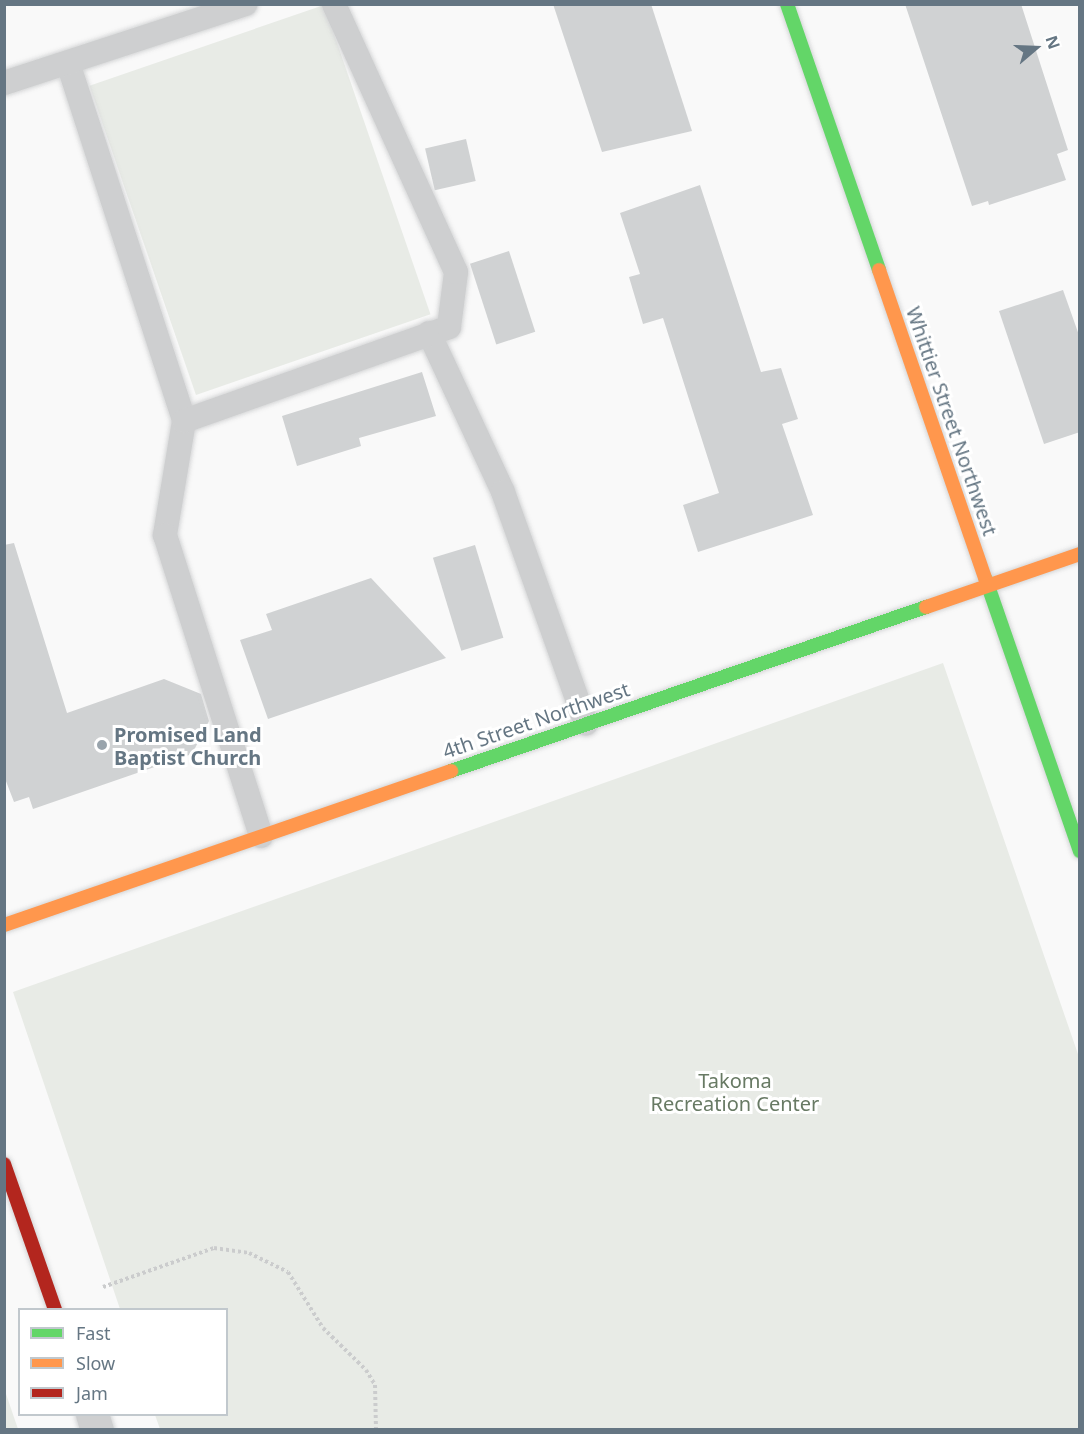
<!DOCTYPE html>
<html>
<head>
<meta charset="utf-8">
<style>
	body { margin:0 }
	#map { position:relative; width:1084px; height:1434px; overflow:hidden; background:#f9f9f9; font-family:"Noto Sans",sans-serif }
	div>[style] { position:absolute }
	.green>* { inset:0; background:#e8ebe6; transform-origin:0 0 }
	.building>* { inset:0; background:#d0d2d3; transform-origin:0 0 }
	.path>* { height:4px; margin-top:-2px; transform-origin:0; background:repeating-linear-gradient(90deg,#cbcccd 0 3px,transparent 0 6px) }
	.roads { filter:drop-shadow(0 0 2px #d5d6d7) drop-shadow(0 0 2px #d5d6d7) }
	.lane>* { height:24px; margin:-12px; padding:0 12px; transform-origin:12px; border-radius:12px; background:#cecfd0 }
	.street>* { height:33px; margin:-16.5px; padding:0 16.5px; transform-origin:16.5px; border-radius:16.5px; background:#cecfd0 }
	.fast>* { height:14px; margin:-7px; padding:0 7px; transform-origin:7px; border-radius:7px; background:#63d668 }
	.slow>* { height:14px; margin:-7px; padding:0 7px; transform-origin:7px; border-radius:7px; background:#ff974d }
	.jam>* { height:14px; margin:-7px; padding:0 7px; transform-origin:7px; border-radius:7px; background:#b3261e }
	.dots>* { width:16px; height:16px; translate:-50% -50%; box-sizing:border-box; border:3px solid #fff; border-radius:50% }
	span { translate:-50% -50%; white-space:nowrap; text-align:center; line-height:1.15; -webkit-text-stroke:6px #fff; paint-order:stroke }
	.street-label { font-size:20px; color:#657683 }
	.poi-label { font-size:20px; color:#657683; font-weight:700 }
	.left { translate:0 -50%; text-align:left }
	.park-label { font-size:20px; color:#687a64 }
	.frame { position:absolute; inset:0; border:6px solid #657683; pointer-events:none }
	.legend { position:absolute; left:18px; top:1308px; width:210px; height:108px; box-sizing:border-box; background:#fff; border:2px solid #c1c8cd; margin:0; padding:8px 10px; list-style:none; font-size:18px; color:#657683 }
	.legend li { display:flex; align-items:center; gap:12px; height:30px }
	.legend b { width:30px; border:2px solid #c1c8cd }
	.north { position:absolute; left:1006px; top:18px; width:60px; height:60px; -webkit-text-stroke:4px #fff; paint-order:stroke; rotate:71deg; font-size:16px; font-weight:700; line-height:24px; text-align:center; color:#657683 }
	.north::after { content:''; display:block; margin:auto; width:21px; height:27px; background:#657683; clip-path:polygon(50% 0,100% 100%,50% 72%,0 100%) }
</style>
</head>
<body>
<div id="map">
	<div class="green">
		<div style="left:324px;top:5px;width:327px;height:248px;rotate:71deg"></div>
		<div style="clip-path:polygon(943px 663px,1079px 1057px,1079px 1429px,160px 1429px,155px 1415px,226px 1414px,226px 1310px,120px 1309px,13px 992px)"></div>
		<div style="clip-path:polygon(4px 1391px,5px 1391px,18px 1429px,5px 1429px)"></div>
	</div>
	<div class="building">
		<div style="clip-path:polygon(553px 4px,651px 4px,692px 131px,602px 152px)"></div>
		<div style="clip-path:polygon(905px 4px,1021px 4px,1068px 150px,1057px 154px,1066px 180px,989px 205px,988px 201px,972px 206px)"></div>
		<div style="left:466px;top:139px;width:43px;height:42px;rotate:77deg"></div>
		<div style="clip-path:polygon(700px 185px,761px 372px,781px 368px,798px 419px,782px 424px,813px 515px,698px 552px,683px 505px,719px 493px,663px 318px,643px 324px,629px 277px,640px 274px,620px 213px)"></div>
		<div style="left:509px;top:251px;width:85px;height:41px;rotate:72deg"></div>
		<div style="clip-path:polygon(1063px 290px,1080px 338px,1080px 432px,1044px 444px,999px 311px)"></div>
		<div style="clip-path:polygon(422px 372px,436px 416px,359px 438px,361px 446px,297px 466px,282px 416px)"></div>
		<div style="clip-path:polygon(14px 543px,67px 713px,164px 679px,201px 694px,209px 721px,192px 754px,33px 809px,29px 797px,14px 802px,4px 776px,4px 545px)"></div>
		<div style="left:475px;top:545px;width:97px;height:44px;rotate:73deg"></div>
		<div style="clip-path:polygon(371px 578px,446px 658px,268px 719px,240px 640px,272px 630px,266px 614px)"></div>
	</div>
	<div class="path">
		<div style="left:103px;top:1287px;width:118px;rotate:-19.4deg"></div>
		<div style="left:214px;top:1248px;width:35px;rotate:8deg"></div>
		<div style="left:249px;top:1253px;width:43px;rotate:26deg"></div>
		<div style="left:288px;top:1272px;width:66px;rotate:58deg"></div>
		<div style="left:323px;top:1328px;width:60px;rotate:44.3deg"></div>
		<div style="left:366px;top:1370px;width:17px;rotate:59deg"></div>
		<div style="left:375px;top:1385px;width:45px;rotate:88.7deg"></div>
	</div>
	<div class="roads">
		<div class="lane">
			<div style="left:68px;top:63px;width:376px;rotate:72deg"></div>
			<div style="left:184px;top:421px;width:116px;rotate:99.5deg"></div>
			<div style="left:165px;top:535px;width:316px;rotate:72.3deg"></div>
			<div style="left:4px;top:83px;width:254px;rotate:-18.1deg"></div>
			<div style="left:429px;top:333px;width:175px;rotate:65deg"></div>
			<div style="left:503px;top:492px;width:246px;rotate:70.3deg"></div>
			<div style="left:184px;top:421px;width:281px;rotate:-19.5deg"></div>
			<div style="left:449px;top:327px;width:55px;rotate:-82.7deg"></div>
			<div style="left:456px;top:272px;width:294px;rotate:-114.5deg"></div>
		</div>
		<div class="street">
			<div style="left:92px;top:1414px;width:17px;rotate:73deg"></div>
		</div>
		<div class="fast">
			<div style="left:787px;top:4px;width:281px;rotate:70.9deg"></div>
			<div style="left:986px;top:580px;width:287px;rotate:70.9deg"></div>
			<div style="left:451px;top:771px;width:503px;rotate:-19.05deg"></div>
		</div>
		<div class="slow">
			<div style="left:879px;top:270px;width:328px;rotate:71deg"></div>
			<div style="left:926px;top:607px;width:163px;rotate:-19deg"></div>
			<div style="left:4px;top:925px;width:473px;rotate:-19deg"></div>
		</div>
		<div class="jam">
			<div style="left:4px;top:1164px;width:155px;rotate:70.7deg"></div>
		</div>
	</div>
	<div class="dots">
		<div style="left:102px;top:745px;background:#99a4ac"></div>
	</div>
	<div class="street-label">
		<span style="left:952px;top:421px;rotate:71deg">Whittier Street Northwest</span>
		<span style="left:536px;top:720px;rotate:-19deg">4th Street Northwest</span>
	</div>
	<div class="poi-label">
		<span class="left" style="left:114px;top:746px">Promised Land<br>Baptist Church</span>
	</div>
	<div class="park-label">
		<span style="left:735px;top:1092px">Takoma<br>Recreation Center</span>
	</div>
	<div class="frame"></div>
	<ul class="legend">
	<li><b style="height:8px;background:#63d668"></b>Fast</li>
	<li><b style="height:8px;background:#ff974d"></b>Slow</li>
	<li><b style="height:8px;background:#b3261e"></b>Jam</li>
	</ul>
	<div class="north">N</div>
</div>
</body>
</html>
